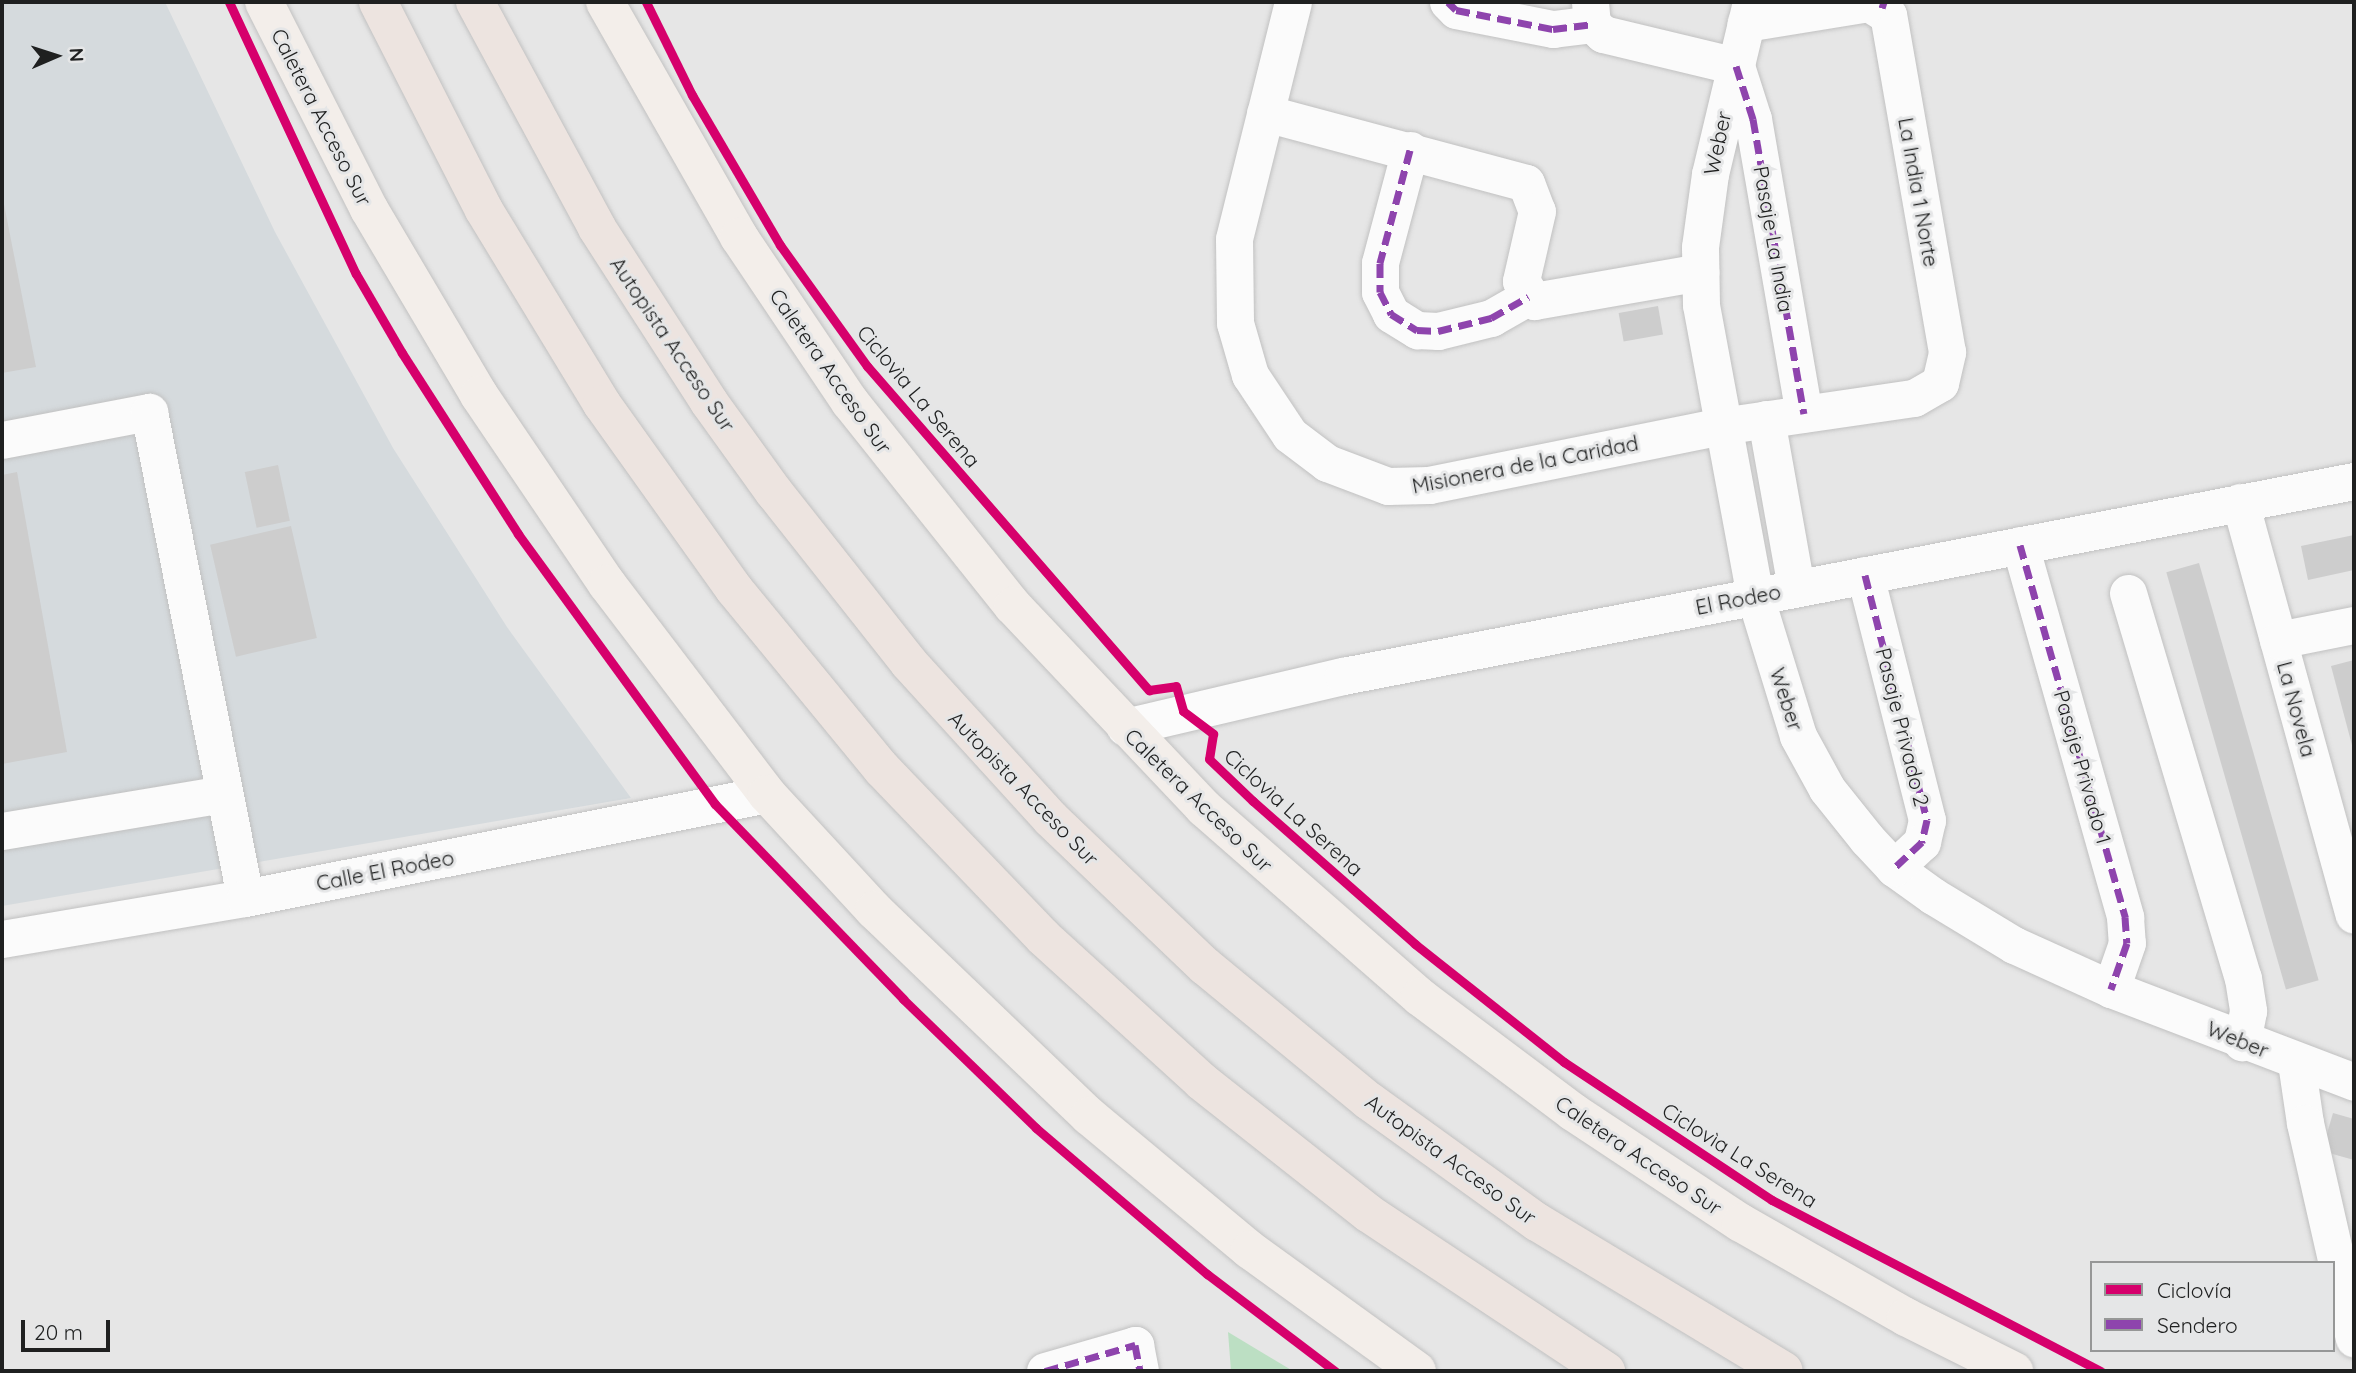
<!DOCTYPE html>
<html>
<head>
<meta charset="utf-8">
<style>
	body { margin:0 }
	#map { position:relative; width:2356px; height:1373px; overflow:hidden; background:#e6e6e6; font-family:Quicksand,sans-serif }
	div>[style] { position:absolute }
	.built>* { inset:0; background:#d5dadd }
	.green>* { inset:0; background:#bcdfc3 }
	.building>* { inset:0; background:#cdcdcd; transform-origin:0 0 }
	.roads { filter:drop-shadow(0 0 2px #c1c1c1) drop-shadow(0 0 2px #c1c1c1) }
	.minor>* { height:37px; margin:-18.5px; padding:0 18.5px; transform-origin:18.5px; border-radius:18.5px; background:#fbfbfb }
	.major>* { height:38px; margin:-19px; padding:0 19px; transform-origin:19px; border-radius:19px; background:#f3eeea }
	.highway>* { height:38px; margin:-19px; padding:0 19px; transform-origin:19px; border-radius:19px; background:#ede4e0 }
	.quiet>* { height:7px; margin-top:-3.5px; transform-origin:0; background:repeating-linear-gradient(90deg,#8e44ad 0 14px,transparent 0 21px) }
	.cycleway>* { height:9px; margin:-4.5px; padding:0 4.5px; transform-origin:4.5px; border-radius:4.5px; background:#d6006c }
	span { translate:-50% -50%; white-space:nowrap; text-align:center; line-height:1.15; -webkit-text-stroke:6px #e5e6e7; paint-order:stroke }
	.street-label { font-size:21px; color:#1f2020 }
	.frame { position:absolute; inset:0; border:4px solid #1f2020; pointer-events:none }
	.legend { position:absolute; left:2090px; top:1261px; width:245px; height:91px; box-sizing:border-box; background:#e5e6e7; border:2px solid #969797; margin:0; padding:9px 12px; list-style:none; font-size:21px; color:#1f2020 }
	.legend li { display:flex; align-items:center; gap:14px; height:35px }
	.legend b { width:35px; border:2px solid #969797 }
	.north { position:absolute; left:21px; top:21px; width:70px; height:70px; -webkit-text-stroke:5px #e5e6e7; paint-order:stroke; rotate:87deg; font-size:19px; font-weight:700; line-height:28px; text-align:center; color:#1f2020 }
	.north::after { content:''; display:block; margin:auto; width:24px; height:32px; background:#1f2020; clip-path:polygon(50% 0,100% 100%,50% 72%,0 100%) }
	.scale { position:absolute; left:21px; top:1320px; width:89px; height:32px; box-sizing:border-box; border:4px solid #1f2020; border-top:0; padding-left:9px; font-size:21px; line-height:24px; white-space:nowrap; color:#1f2020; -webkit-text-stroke:5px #e5e6e7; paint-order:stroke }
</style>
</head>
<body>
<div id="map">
	<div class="built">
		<div style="clip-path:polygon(2px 2px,165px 2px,275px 232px,393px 448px,507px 627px,631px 798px,2px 906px)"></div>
	</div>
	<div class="green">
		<div style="clip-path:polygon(1228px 1332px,1293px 1371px,1231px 1371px)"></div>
	</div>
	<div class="building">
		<div style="clip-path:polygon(2px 194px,36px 367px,2px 373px)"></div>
		<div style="left:1658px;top:306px;width:29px;height:40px;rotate:80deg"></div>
		<div style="left:278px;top:465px;width:57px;height:34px;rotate:78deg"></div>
		<div style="clip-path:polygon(17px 472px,67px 752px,2px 764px,2px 475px)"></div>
		<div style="left:291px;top:526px;width:115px;height:83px;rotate:77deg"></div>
		<div style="clip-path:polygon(2354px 535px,2354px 570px,2308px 580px,2301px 546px)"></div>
		<div style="left:2199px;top:563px;width:434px;height:34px;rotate:74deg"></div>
		<div style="clip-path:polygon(2354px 660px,2354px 748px,2353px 749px,2331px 666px)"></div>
		<div style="clip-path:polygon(2333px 1113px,2354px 1119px,2354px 1160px,2322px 1151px)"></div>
	</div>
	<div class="roads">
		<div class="minor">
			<div style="left:1293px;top:2px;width:244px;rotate:104deg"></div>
			<div style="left:1234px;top:239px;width:84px;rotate:89.3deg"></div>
			<div style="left:1235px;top:323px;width:54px;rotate:73.9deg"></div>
			<div style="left:1250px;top:375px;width:72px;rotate:56.3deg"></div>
			<div style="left:1290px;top:435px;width:46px;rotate:37.1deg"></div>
			<div style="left:1327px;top:463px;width:65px;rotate:20.7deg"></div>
			<div style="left:1388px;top:486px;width:41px;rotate:-1.4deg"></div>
			<div style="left:1429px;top:485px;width:298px;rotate:-11.4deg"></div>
			<div style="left:1721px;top:426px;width:195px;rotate:-8.3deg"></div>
			<div style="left:1914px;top:398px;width:30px;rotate:-30deg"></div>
			<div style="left:1940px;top:383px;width:32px;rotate:-77deg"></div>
			<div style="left:1947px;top:352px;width:342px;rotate:-99.9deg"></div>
			<div style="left:1888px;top:15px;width:22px;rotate:-148deg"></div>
			<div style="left:1869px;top:3px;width:125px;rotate:170.8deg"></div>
			<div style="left:1448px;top:2px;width:11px;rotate:45deg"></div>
			<div style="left:1456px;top:10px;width:99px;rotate:11.1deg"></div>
			<div style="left:1553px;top:29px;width:39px;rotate:-7deg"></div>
			<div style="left:1590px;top:2px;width:22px;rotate:85deg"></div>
			<div style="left:1592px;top:24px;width:15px;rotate:42deg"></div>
			<div style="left:1603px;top:34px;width:137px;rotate:13.5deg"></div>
			<div style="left:1736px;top:66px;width:56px;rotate:72.2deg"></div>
			<div style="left:1753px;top:119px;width:299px;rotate:80.2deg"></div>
			<div style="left:1751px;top:2px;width:177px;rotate:103.4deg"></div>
			<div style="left:1710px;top:174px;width:74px;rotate:97.8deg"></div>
			<div style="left:1700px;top:247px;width:58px;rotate:89deg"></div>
			<div style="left:1701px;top:305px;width:296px;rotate:79.5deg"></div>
			<div style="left:1755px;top:596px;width:146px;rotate:72.9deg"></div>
			<div style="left:1798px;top:736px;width:60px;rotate:61.3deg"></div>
			<div style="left:1827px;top:789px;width:64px;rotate:51.3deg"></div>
			<div style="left:1867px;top:839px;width:40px;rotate:47deg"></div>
			<div style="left:1894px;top:868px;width:48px;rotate:35.7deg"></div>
			<div style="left:1933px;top:896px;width:95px;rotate:31.2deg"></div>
			<div style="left:2014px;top:945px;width:107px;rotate:24.4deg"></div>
			<div style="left:2111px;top:989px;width:260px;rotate:20.9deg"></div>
			<div style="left:1265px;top:113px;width:270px;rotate:15deg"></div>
			<div style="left:1526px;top:183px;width:30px;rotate:69deg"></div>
			<div style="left:1537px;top:211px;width:72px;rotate:102.9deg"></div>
			<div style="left:1521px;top:281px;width:24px;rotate:57deg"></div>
			<div style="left:1534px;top:301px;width:169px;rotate:-9.9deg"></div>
			<div style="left:1410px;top:150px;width:117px;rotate:104.9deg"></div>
			<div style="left:1380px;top:263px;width:29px;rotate:90deg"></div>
			<div style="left:1380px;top:292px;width:25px;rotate:63deg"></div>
			<div style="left:1391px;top:314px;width:31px;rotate:32deg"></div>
			<div style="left:1417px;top:330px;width:21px;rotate:3deg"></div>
			<div style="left:1438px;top:331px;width:55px;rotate:-13.8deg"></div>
			<div style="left:1491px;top:318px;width:43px;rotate:-29.6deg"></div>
			<div style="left:1766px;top:419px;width:172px;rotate:79.9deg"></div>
			<div style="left:2px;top:440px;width:150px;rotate:-10.8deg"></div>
			<div style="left:149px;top:412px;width:495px;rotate:78.8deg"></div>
			<div style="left:2240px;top:502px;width:428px;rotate:74.6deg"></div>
			<div style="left:2020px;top:545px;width:387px;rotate:74.2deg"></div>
			<div style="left:2125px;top:917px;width:26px;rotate:86deg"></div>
			<div style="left:2127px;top:943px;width:49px;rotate:109.2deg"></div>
			<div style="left:1865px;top:575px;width:253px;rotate:75.8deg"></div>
			<div style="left:1927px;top:820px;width:23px;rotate:103deg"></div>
			<div style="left:1922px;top:842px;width:38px;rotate:137deg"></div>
			<div style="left:2128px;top:593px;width:402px;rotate:73.4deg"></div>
			<div style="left:2243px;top:978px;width:33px;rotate:81deg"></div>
			<div style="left:2248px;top:1011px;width:32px;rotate:101deg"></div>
			<div style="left:2278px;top:640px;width:77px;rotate:-11.2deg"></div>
			<div style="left:1125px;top:727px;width:224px;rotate:-13.2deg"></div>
			<div style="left:1343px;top:676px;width:1030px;rotate:-10.92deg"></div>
			<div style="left:2px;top:831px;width:223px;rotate:-9.5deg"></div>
			<div style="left:2px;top:939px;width:246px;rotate:-9.6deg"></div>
			<div style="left:245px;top:898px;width:532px;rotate:-11.27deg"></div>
			<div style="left:2296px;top:1062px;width:62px;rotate:81.6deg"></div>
			<div style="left:2305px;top:1123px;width:221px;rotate:77.2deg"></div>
			<div style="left:1045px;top:1371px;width:94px;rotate:-16.1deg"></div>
			<div style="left:1135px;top:1345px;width:26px;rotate:79deg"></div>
		</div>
		<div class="major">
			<div style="left:264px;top:2px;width:232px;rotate:63.1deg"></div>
			<div style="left:369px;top:209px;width:216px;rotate:59.4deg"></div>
			<div style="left:479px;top:395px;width:228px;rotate:55.9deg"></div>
			<div style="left:607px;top:584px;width:264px;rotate:52.7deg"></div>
			<div style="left:767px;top:794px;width:158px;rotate:47.3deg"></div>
			<div style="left:874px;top:910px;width:298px;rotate:43.8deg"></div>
			<div style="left:1089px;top:1116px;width:209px;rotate:39.8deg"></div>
			<div style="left:1250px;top:1250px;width:206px;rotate:35.9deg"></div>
			<div style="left:605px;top:2px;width:271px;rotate:60.3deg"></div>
			<div style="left:739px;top:237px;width:199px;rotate:56.1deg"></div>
			<div style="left:850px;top:402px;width:261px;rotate:51.4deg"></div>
			<div style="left:1013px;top:606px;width:278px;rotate:46.6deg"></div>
			<div style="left:1204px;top:808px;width:287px;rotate:41.2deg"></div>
			<div style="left:1420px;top:997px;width:191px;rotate:36.9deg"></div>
			<div style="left:1573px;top:1112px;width:201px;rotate:33.5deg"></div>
			<div style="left:1741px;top:1223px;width:190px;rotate:29.7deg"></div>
			<div style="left:1906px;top:1317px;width:121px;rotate:26.6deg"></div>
		</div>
		<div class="highway">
			<div style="left:378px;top:2px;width:233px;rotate:63deg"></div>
			<div style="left:484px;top:210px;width:227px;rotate:58.7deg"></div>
			<div style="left:602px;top:404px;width:227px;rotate:54.5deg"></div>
			<div style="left:734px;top:589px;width:233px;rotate:50.6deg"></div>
			<div style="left:882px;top:769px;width:233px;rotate:46.2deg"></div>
			<div style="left:1043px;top:937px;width:214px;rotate:42.3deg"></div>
			<div style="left:1201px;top:1081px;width:213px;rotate:38.3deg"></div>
			<div style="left:1368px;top:1213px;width:286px;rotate:33.6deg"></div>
			<div style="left:475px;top:2px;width:257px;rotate:61.6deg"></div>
			<div style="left:597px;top:228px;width:207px;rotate:57.2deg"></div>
			<div style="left:709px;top:402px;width:111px;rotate:54.2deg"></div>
			<div style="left:774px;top:492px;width:218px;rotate:51.7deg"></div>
			<div style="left:909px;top:663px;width:211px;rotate:47.7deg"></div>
			<div style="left:1051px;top:819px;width:213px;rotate:43.7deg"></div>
			<div style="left:1205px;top:966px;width:212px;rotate:39.5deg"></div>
			<div style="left:1369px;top:1101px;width:207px;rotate:35.8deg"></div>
			<div style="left:1537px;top:1222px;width:288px;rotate:31.1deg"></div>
		</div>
	</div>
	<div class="quiet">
		<div style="left:1448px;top:2px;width:11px;rotate:45deg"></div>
		<div style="left:1456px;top:10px;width:99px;rotate:11.1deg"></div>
		<div style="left:1553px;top:29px;width:39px;rotate:-7deg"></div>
		<div style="left:1882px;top:8px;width:6px;rotate:-72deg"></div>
		<div style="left:1736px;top:66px;width:56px;rotate:72.2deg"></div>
		<div style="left:1753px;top:119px;width:299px;rotate:80.2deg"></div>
		<div style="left:1410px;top:150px;width:117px;rotate:104.9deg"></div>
		<div style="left:1380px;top:263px;width:29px;rotate:90deg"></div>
		<div style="left:1380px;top:292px;width:25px;rotate:63deg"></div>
		<div style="left:1391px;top:314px;width:31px;rotate:32deg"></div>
		<div style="left:1417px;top:330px;width:21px;rotate:3deg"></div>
		<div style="left:1438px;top:331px;width:55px;rotate:-13.8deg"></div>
		<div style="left:1491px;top:318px;width:43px;rotate:-29.6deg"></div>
		<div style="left:2020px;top:545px;width:387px;rotate:74.2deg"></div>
		<div style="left:2125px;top:917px;width:26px;rotate:86deg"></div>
		<div style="left:2127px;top:943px;width:49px;rotate:109.2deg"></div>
		<div style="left:1865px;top:575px;width:253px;rotate:75.8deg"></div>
		<div style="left:1927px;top:820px;width:23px;rotate:103deg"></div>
		<div style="left:1922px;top:842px;width:38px;rotate:137deg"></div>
		<div style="left:1045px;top:1371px;width:94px;rotate:-16.1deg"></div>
		<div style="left:1135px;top:1345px;width:26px;rotate:79deg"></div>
	</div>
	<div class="cycleway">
		<div style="left:229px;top:2px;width:300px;rotate:65deg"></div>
		<div style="left:356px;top:274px;width:91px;rotate:59.8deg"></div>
		<div style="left:402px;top:353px;width:215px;rotate:57.3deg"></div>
		<div style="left:518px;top:534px;width:334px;rotate:53.9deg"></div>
		<div style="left:715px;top:804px;width:271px;rotate:46deg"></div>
		<div style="left:903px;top:999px;width:185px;rotate:44.1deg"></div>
		<div style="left:1036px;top:1128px;width:225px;rotate:40.5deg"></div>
		<div style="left:1207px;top:1274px;width:161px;rotate:37.2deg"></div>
		<div style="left:646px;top:2px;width:104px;rotate:63.7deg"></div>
		<div style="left:692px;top:95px;width:174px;rotate:59.6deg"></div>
		<div style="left:780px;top:245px;width:149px;rotate:54.3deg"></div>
		<div style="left:867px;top:366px;width:430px;rotate:49deg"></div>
		<div style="left:1149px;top:690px;width:27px;rotate:-8deg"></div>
		<div style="left:1176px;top:686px;width:26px;rotate:74deg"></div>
		<div style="left:1183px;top:711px;width:38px;rotate:37deg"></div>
		<div style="left:1213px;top:734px;width:25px;rotate:99deg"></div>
		<div style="left:1209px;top:759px;width:61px;rotate:43.7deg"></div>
		<div style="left:1253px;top:801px;width:216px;rotate:41.4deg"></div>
		<div style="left:1415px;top:944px;width:190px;rotate:38.4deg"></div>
		<div style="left:1564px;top:1062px;width:250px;rotate:33.6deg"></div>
		<div style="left:1772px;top:1200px;width:370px;rotate:27.5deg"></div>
	</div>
	<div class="street-label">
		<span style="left:322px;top:117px;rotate:63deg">Caletera Acceso Sur</span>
		<span style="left:1717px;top:143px;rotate:-78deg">Weber</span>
		<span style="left:1919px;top:192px;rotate:80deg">La India 1 Norte</span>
		<span style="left:1774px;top:239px;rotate:80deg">Pasaje La India</span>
		<span style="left:673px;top:344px;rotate:56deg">Autopista Acceso Sur</span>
		<span style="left:831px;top:371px;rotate:55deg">Caletera Acceso Sur</span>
		<span style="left:919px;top:396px;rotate:50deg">Ciclovìa La Serena</span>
		<span style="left:1525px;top:464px;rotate:-11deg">Misionera de la Caridad</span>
		<span style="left:1738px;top:599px;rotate:-11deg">El Rodeo</span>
		<span style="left:1787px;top:699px;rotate:72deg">Weber</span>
		<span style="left:2297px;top:709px;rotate:75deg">La Novela</span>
		<span style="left:1903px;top:727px;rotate:76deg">Pasaje Privado 2</span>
		<span style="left:2083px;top:767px;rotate:74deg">Pasaje Privado 1</span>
		<span style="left:1024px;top:788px;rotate:46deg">Autopista Acceso Sur</span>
		<span style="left:1199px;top:800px;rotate:44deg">Caletera Acceso Sur</span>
		<span style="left:1294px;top:812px;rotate:42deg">Ciclovìa La Serena</span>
		<span style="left:385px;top:870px;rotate:-11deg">Calle El Rodeo</span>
		<span style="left:2238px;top:1039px;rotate:22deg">Weber</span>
		<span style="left:1639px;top:1155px;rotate:34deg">Caletera Acceso Sur</span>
		<span style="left:1740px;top:1155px;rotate:32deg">Ciclovìa La Serena</span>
		<span style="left:1451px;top:1159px;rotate:36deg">Autopista Acceso Sur</span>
	</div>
	<div class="frame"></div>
	<ul class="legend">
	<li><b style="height:9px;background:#d6006c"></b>Ciclovía</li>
	<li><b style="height:9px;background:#8e44ad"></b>Sendero</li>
	</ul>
	<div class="north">N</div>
	<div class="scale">20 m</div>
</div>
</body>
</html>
